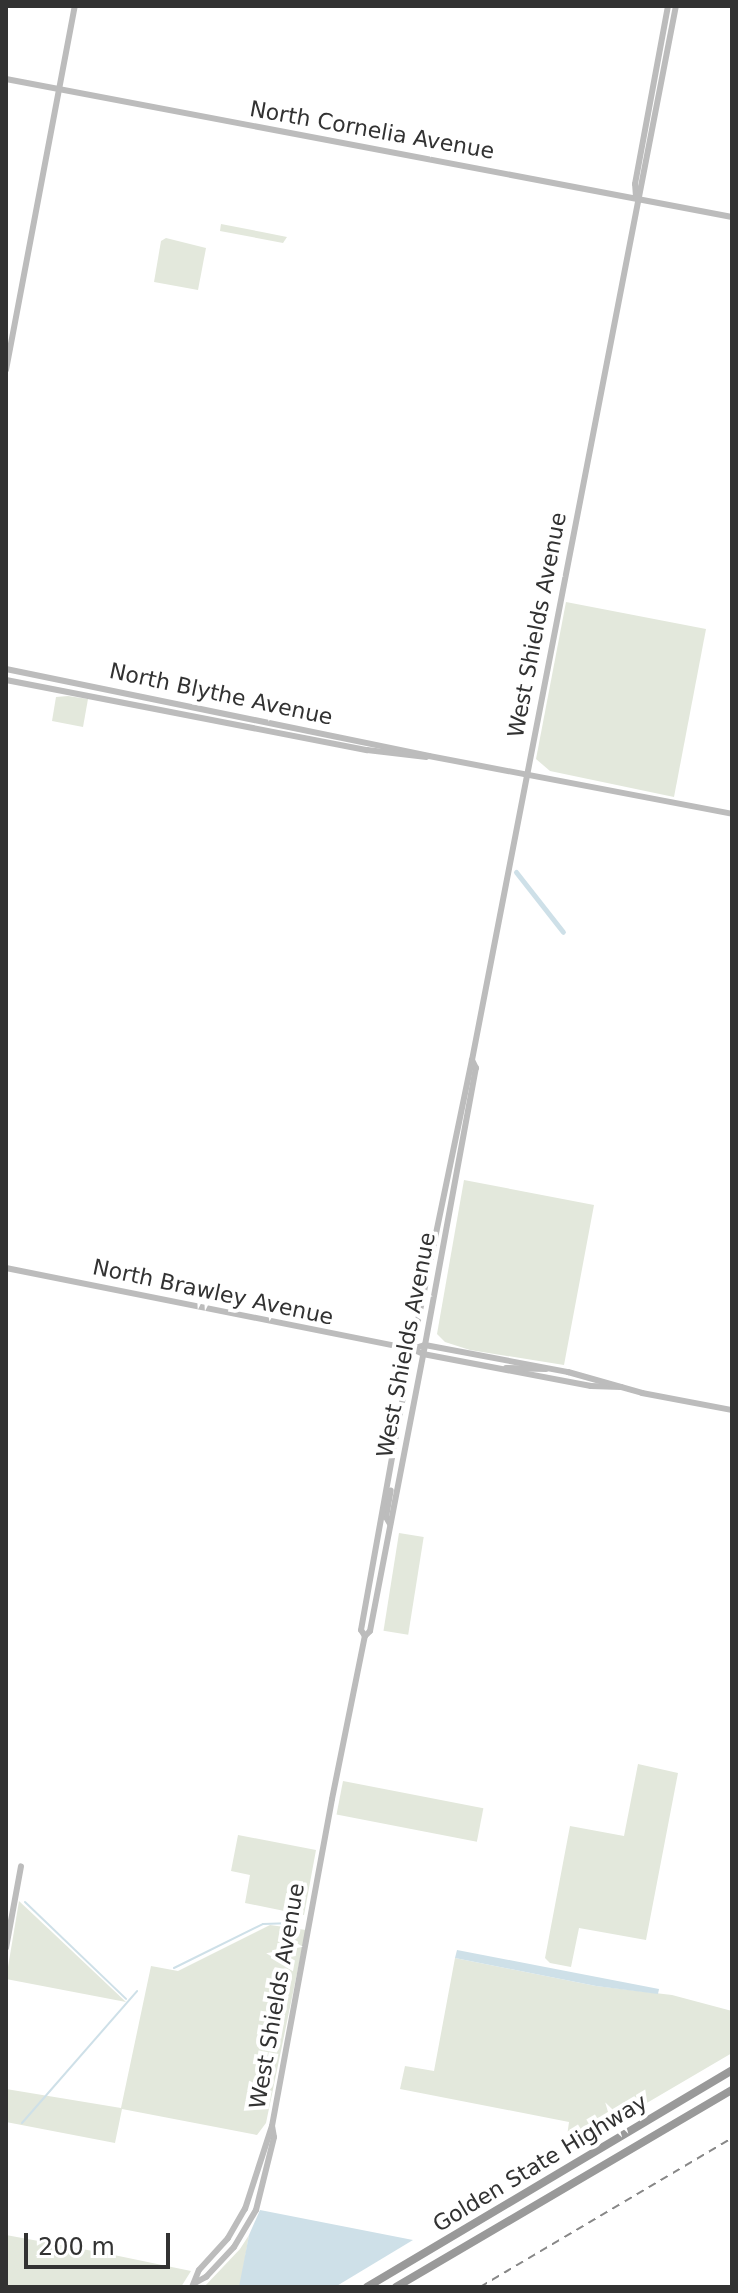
<!DOCTYPE html>
<html>
<head>
<meta charset="utf-8">
<style>
	body { margin:0 }
	#map { position:relative; width:738px; height:2293px; overflow:hidden; background:#fff; font-family:"DejaVu Sans",sans-serif }
	div>[style] { position:absolute }
	.green>* { inset:0; background:#e3e8dc; transform-origin:0 0 }
	.water>* { inset:0; background:#cee0e8 }
	.stream>* { height:2px; margin:-1px; padding:0 1px; transform-origin:1px; border-radius:1px; background:#cee0e8 }
	.canal>* { height:5px; margin:-2.5px; padding:0 2.5px; transform-origin:2.5px; border-radius:2.5px; background:#cee0e8 }
	.secondary>* { height:6px; margin:-3px; padding:0 3px; transform-origin:3px; border-radius:3px; background:#bcbcbc }
	.highway>* { height:8px; margin:-4px; padding:0 4px; transform-origin:4px; border-radius:4px; background:#999 }
	.rail>* { height:2px; margin-top:-1px; transform-origin:0; background:repeating-linear-gradient(90deg,#878787 0 8px,transparent 0 14px) }
	span { translate:-50% -50%; white-space:nowrap; text-align:center; line-height:1.15; -webkit-text-stroke:8px #fff; paint-order:stroke }
	.street-label { font-size:22px; color:#323232 }
	.frame { position:absolute; inset:0; border:8px solid #323232; pointer-events:none }
	.scale { position:absolute; left:24px; top:2233px; width:146px; height:36px; box-sizing:border-box; border:4px solid #323232; border-top:0; padding-left:10px; font-size:24px; line-height:28px; white-space:nowrap; color:#323232; -webkit-text-stroke:6px #fff; paint-order:stroke }
</style>
</head>
<body>
<div id="map">
	<div class="green">
		<div style="clip-path:polygon(221px 224px,262px 232px,287px 237px,283px 243px,220px 231px)"></div>
		<div style="clip-path:polygon(166px 238px,206px 248px,198px 290px,154px 282px,161px 241px)"></div>
		<div style="clip-path:polygon(566px 602px,706px 629px,674px 797px,550px 771px,536px 759px)"></div>
		<div style="clip-path:polygon(68px 696px,88px 699px,83px 727px,52px 721px,56px 697px)"></div>
		<div style="clip-path:polygon(464px 1180px,594px 1205px,564px 1365px,470px 1350px,445px 1342px,437px 1334px)"></div>
		<div style="left:399px;top:1533px;width:25px;height:99px;rotate:9deg"></div>
		<div style="clip-path:polygon(638px 1764px,678px 1773px,646px 1940px,579px 1928px,571px 1967px,550px 1963px,545px 1958px,570px 1826px,624px 1836px)"></div>
		<div style="left:343px;top:1781px;width:143px;height:34px;rotate:11deg"></div>
		<div style="clip-path:polygon(238px 1835px,316px 1850px,304px 1915px,245px 1903px,250px 1875px,231px 1871px)"></div>
		<div style="clip-path:polygon(19px 1901px,53px 1933px,126px 2002px,6px 1979px)"></div>
		<div style="clip-path:polygon(270px 1925px,306px 1930px,266px 2123px,257px 2135px,122px 2109px,115px 2143px,6px 2122px,6px 2089px,121px 2108px,151px 1966px,178px 1971px)"></div>
		<div style="clip-path:polygon(455px 1958px,596px 1986px,672px 1995px,732px 2011px,732px 2053px,565px 2151px,569px 2122px,400px 2089px,405px 2066px,434px 2071px)"></div>
		<div style="clip-path:polygon(6px 2235px,109px 2254px,191px 2271px,181px 2287px,6px 2287px)"></div>
		<div style="clip-path:polygon(249px 2235px,240px 2287px,204px 2287px,240px 2249px)"></div>
	</div>
	<div class="water">
		<div style="clip-path:polygon(457px 1950px,540px 1966px,659px 1989px,658px 1994px,596px 1986px,455px 1958px)"></div>
		<div style="clip-path:polygon(260px 2210px,413px 2240px,335px 2287px,239px 2287px,249px 2235px)"></div>
	</div>
	<div class="stream">
		<div style="left:25px;top:1902px;width:140px;rotate:43.8deg"></div>
		<div style="left:174px;top:1968px;width:99px;rotate:-26.3deg"></div>
		<div style="left:263px;top:1924px;width:30px;rotate:-2deg"></div>
		<div style="left:22px;top:2123px;width:175px;rotate:-48.9deg"></div>
	</div>
	<div class="canal">
		<div style="left:516px;top:872px;width:76px;rotate:51.9deg"></div>
	</div>
	<div class="secondary">
		<div style="left:6px;top:79px;width:739px;rotate:10.76deg"></div>
		<div style="left:636px;top:197px;width:13px;rotate:-94deg"></div>
		<div style="left:635px;top:184px;width:181px;rotate:-79.5deg"></div>
		<div style="left:6px;top:370px;width:370px;rotate:-79.3deg"></div>
		<div style="left:6px;top:669px;width:432px;rotate:11.6deg"></div>
		<div style="left:429px;top:756px;width:309px;rotate:10.8deg"></div>
		<div style="left:6px;top:680px;width:368px;rotate:11deg"></div>
		<div style="left:367px;top:750px;width:60px;rotate:6.7deg"></div>
		<div style="left:6px;top:1268px;width:414px;rotate:11.3deg"></div>
		<div style="left:412px;top:1349px;width:12px;rotate:24deg"></div>
		<div style="left:423px;top:1354px;width:171px;rotate:10.8deg"></div>
		<div style="left:591px;top:1386px;width:30px;rotate:2deg"></div>
		<div style="left:412px;top:1349px;width:14px;rotate:-17deg"></div>
		<div style="left:425px;top:1345px;width:146px;rotate:10.7deg"></div>
		<div style="left:568px;top:1372px;width:77px;rotate:15.8deg"></div>
		<div style="left:642px;top:1393px;width:92px;rotate:10.7deg"></div>
		<div style="left:506px;top:1368px;width:40px;rotate:1.4deg"></div>
		<div style="left:390px;top:1524px;width:8px;rotate:-120deg"></div>
		<div style="left:386px;top:1517px;width:27px;rotate:-80deg"></div>
		<div style="left:365px;top:1636px;width:7px;rotate:-124deg"></div>
		<div style="left:361px;top:1630px;width:275px;rotate:-79.8deg"></div>
		<div style="left:410px;top:1359px;width:305px;rotate:-78.3deg"></div>
		<div style="left:472px;top:1060px;width:1074px;rotate:-79.05deg"></div>
		<div style="left:6px;top:1948px;width:83px;rotate:-79.6deg"></div>
		<div style="left:195px;top:2283px;width:13px;rotate:-29deg"></div>
		<div style="left:206px;top:2277px;width:41px;rotate:-47deg"></div>
		<div style="left:234px;top:2247px;width:43px;rotate:-59.3deg"></div>
		<div style="left:256px;top:2210px;width:75px;rotate:-76.1deg"></div>
		<div style="left:274px;top:2137px;width:11px;rotate:-100deg"></div>
		<div style="left:192px;top:2287px;width:18px;rotate:-68deg"></div>
		<div style="left:199px;top:2270px;width:43px;rotate:-47.8deg"></div>
		<div style="left:228px;top:2238px;width:34px;rotate:-60deg"></div>
		<div style="left:245px;top:2209px;width:87px;rotate:-72deg"></div>
		<div style="left:272px;top:2126px;width:332px;rotate:-79.6deg"></div>
		<div style="left:332px;top:1799px;width:166px;rotate:-78.6deg"></div>
		<div style="left:365px;top:1636px;width:7px;rotate:-45deg"></div>
		<div style="left:370px;top:1631px;width:291px;rotate:-79.1deg"></div>
		<div style="left:425px;top:1345px;width:282px;rotate:-79.6deg"></div>
		<div style="left:476px;top:1068px;width:9px;rotate:-117deg"></div>
	</div>
	<div class="highway">
		<div style="left:367px;top:2287px;width:425px;rotate:-30.7deg"></div>
		<div style="left:396px;top:2287px;width:389px;rotate:-30.4deg"></div>
	</div>
	<div class="rail">
		<div style="left:480px;top:2287px;width:293px;rotate:-30.6deg"></div>
	</div>
	<div class="street-label">
		<span style="left:372px;top:130px;rotate:10deg">North Cornelia Avenue</span>
		<span style="left:537px;top:625px;rotate:-79deg">West Shields Avenue</span>
		<span style="left:221px;top:694px;rotate:12deg">North Blythe Avenue</span>
		<span style="left:213px;top:1292px;rotate:12deg">North Brawley Avenue</span>
		<span style="left:406px;top:1345px;rotate:-79deg">West Shields Avenue</span>
		<span style="left:277px;top:1996px;rotate:-80deg">West Shields Avenue</span>
		<span style="left:540px;top:2163px;rotate:-31deg">Golden State Highway</span>
	</div>
	<div class="frame"></div>
	<div class="scale">200 m</div>
</div>
</body>
</html>
